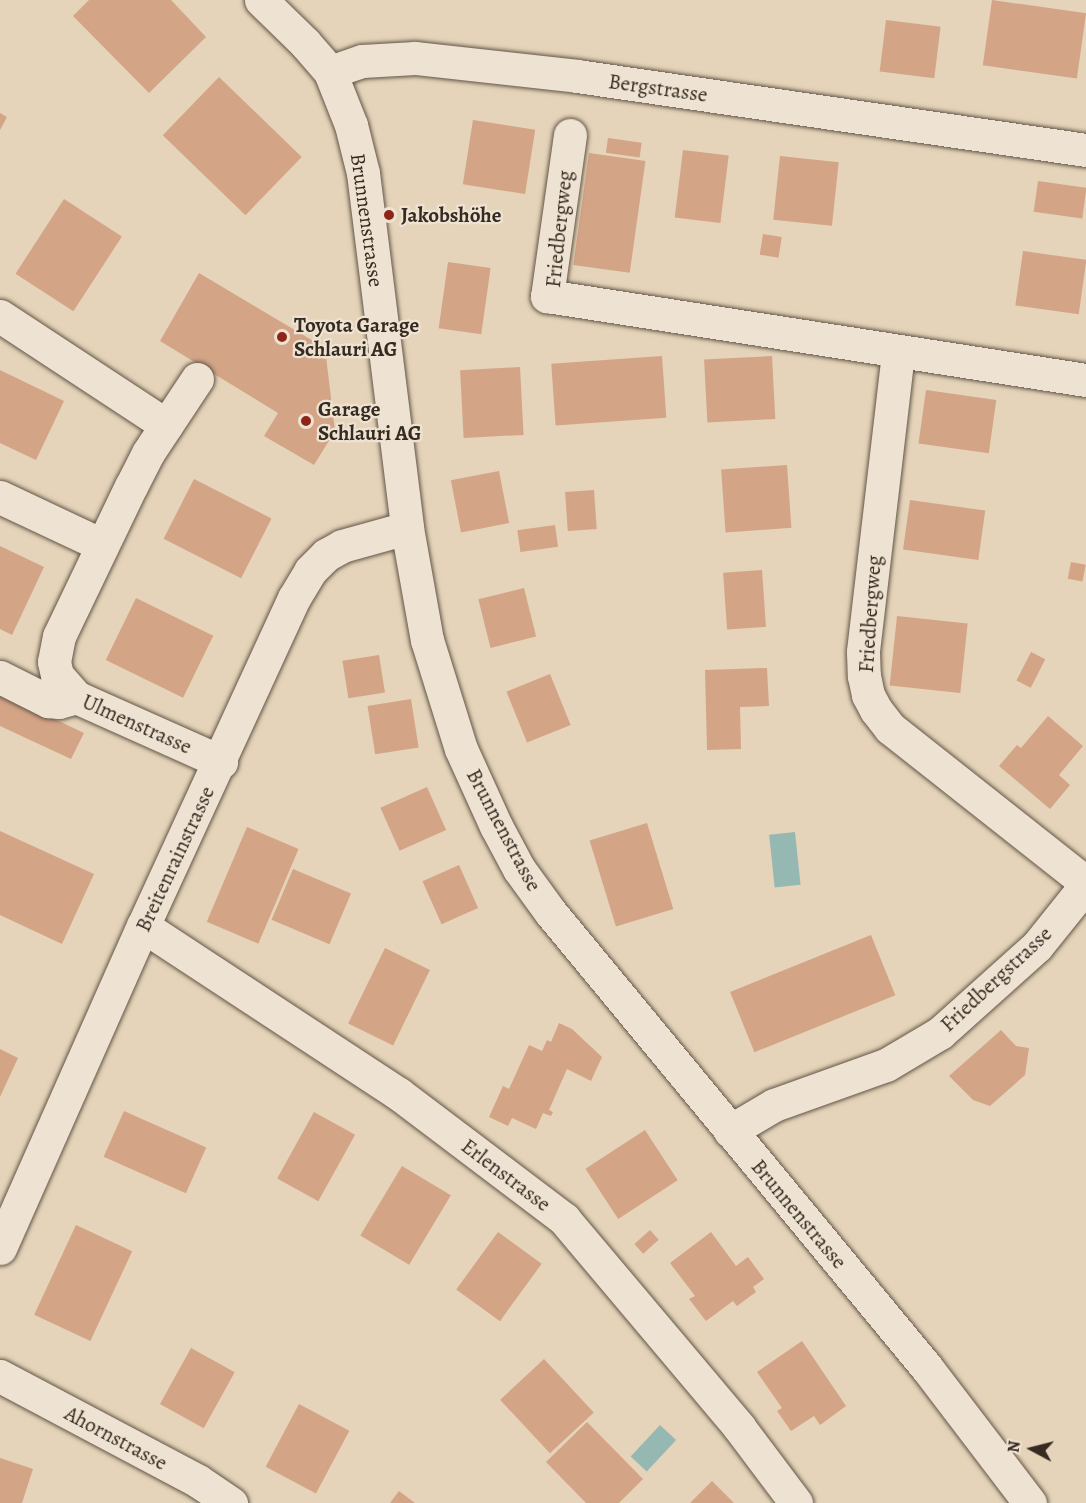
<!DOCTYPE html>
<html>
<head>
<meta charset="utf-8">
<style>
	body { margin:0 }
	#map { position:relative; width:1086px; height:1503px; overflow:hidden; background:#e5d4b9; font-family:Alegreya,serif }
	div>[style] { position:absolute }
	.water>* { inset:0; background:#96b8b2; transform-origin:0 0 }
	.building>* { inset:0; background:#d4a486; transform-origin:0 0 }
	.roads { filter:drop-shadow(0 0 2px #625547) drop-shadow(0 0 2px #625547) }
	.minor>* { height:33px; margin:-16.5px; padding:0 16.5px; transform-origin:16.5px; border-radius:16.5px; background:#eee3d2 }
	.secondary>* { height:33px; margin:-16.5px; padding:0 16.5px; transform-origin:16.5px; border-radius:16.5px; background:#eee3d2 }
	.dots>* { width:16px; height:16px; translate:-50% -50%; box-sizing:border-box; border:3px solid #eee3d2; border-radius:50% }
	span { translate:-50% -50%; white-space:nowrap; text-align:center; line-height:1.15; -webkit-text-stroke:4.5px #eee3d2; paint-order:stroke }
	.street-label { font-size:21px; color:#362b21 }
	.poi-label { font-size:21px; color:#362b21; font-weight:700 }
	.left { translate:0 -50%; text-align:left }
	.north { position:absolute; left:1002px; top:1419px; width:60px; height:60px; -webkit-text-stroke:4px #eee3d2; paint-order:stroke; rotate:277deg; font-size:16px; font-weight:700; line-height:24px; text-align:center; color:#362b21 }
	.north::after { content:''; display:block; margin:auto; width:21px; height:27px; background:#362b21; clip-path:polygon(50% 0,100% 100%,50% 72%,0 100%) }
</style>
</head>
<body>
<div id="map">
	<div class="water">
		<div style="left:795px;top:832px;width:53px;height:26px;rotate:84deg"></div>
		<div style="left:660px;top:1425px;width:22px;height:43px;rotate:43deg"></div>
	</div>
	<div class="building">
		<div style="clip-path:polygon(89px 0,171px 0,206px 37px,149px 93px,73px 16px)"></div>
		<div style="left:992px;top:0;width:95px;height:66px;rotate:8deg"></div>
		<div style="left:886px;top:20px;width:55px;height:52px;rotate:7deg"></div>
		<div style="left:219px;top:77px;width:115px;height:81px;rotate:44deg"></div>
		<div style="clip-path:polygon(0 113px,7px 117px,0 130px)"></div>
		<div style="left:473px;top:120px;width:63px;height:65px;rotate:9deg"></div>
		<div style="left:608px;top:138px;width:34px;height:15px;rotate:8deg"></div>
		<div style="left:683px;top:150px;width:46px;height:68px;rotate:7deg"></div>
		<div style="left:589px;top:153px;width:57px;height:113px;rotate:8deg"></div>
		<div style="left:780px;top:156px;width:59px;height:64px;rotate:6deg"></div>
		<div style="left:1038px;top:181px;width:49px;height:31px;rotate:8deg"></div>
		<div style="left:64px;top:199px;width:69px;height:89px;rotate:33deg"></div>
		<div style="left:763px;top:234px;width:19px;height:21px;rotate:9deg"></div>
		<div style="left:1023px;top:251px;width:64px;height:55px;rotate:8deg"></div>
		<div style="left:448px;top:262px;width:43px;height:67px;rotate:8deg"></div>
		<div style="clip-path:polygon(199px 273px,325px 348px,335px 431px,314px 465px,264px 436px,278px 413px,160px 341px)"></div>
		<div style="left:662px;top:356px;width:62px;height:111px;rotate:86deg"></div>
		<div style="left:772px;top:356px;width:63px;height:68px;rotate:87deg"></div>
		<div style="left:520px;top:367px;width:68px;height:60px;rotate:87deg"></div>
		<div style="clip-path:polygon(0 370px,64px 401px,36px 460px,0 443px)"></div>
		<div style="left:926px;top:390px;width:71px;height:54px;rotate:8deg"></div>
		<div style="left:787px;top:465px;width:63px;height:66px;rotate:86deg"></div>
		<div style="left:499px;top:471px;width:53px;height:49px;rotate:79deg"></div>
		<div style="left:194px;top:479px;width:87px;height:67px;rotate:27deg"></div>
		<div style="left:594px;top:490px;width:39px;height:29px;rotate:86deg"></div>
		<div style="left:910px;top:500px;width:76px;height:50px;rotate:8deg"></div>
		<div style="left:555px;top:525px;width:22px;height:38px;rotate:82deg"></div>
		<div style="clip-path:polygon(0 546px,44px 567px,12px 635px,0 629px)"></div>
		<div style="left:1071px;top:562px;width:15px;height:17px;rotate:11deg"></div>
		<div style="left:762px;top:570px;width:57px;height:39px;rotate:86deg"></div>
		<div style="left:524px;top:588px;width:50px;height:47px;rotate:76deg"></div>
		<div style="left:136px;top:598px;width:86px;height:69px;rotate:26deg"></div>
		<div style="left:897px;top:616px;width:71px;height:70px;rotate:6deg"></div>
		<div style="left:1031px;top:652px;width:16px;height:32px;rotate:27deg"></div>
		<div style="left:379px;top:655px;width:38px;height:37px;rotate:81deg"></div>
		<div style="clip-path:polygon(767px 668px,769px 706px,740px 707px,741px 749px,707px 750px,705px 670px)"></div>
		<div style="left:550px;top:674px;width:55px;height:47px;rotate:68deg"></div>
		<div style="clip-path:polygon(0 693px,84px 733px,71px 759px,0 726px)"></div>
		<div style="left:411px;top:699px;width:49px;height:44px;rotate:81deg"></div>
		<div style="clip-path:polygon(1048px 716px,1083px 746px,1059px 775px,1070px 785px,1050px 809px,999px 766px,1017px 745px,1021px 748px)"></div>
		<div style="left:427px;top:787px;width:47px;height:51px;rotate:66deg"></div>
		<div style="left:647px;top:823px;width:90px;height:60px;rotate:73deg"></div>
		<div style="left:247px;top:827px;width:56px;height:103px;rotate:23deg"></div>
		<div style="clip-path:polygon(0 831px,94px 874px,62px 944px,0 915px)"></div>
		<div style="left:459px;top:865px;width:47px;height:40px;rotate:66deg"></div>
		<div style="left:293px;top:869px;width:63px;height:55px;rotate:23deg"></div>
		<div style="left:871px;top:935px;width:65px;height:152px;rotate:68deg"></div>
		<div style="left:385px;top:948px;width:50px;height:84px;rotate:26deg"></div>
		<div style="clip-path:polygon(559px 1023px,572px 1029px,602px 1057px,591px 1081px,567px 1069px,549px 1110px,553px 1112px,551px 1116px,543px 1113px,536px 1129px,512px 1118px,508px 1126px,489px 1117px,503px 1086px,509px 1089px,529px 1045px,542px 1051px,547px 1040px,551px 1042px)"></div>
		<div style="clip-path:polygon(1001px 1030px,1016px 1046px,1029px 1048px,1025px 1075px,990px 1106px,973px 1100px,949px 1076px)"></div>
		<div style="clip-path:polygon(0 1049px,18px 1058px,0 1097px)"></div>
		<div style="left:124px;top:1111px;width:90px;height:50px;rotate:24deg"></div>
		<div style="left:314px;top:1112px;width:47px;height:76px;rotate:29deg"></div>
		<div style="left:645px;top:1130px;width:60px;height:71px;rotate:57deg"></div>
		<div style="left:402px;top:1166px;width:57px;height:81px;rotate:31deg"></div>
		<div style="left:76px;top:1225px;width:62px;height:99px;rotate:25deg"></div>
		<div style="left:650px;top:1230px;width:13px;height:21px;rotate:48deg"></div>
		<div style="left:498px;top:1232px;width:54px;height:71px;rotate:36deg"></div>
		<div style="clip-path:polygon(711px 1232px,736px 1266px,748px 1257px,764px 1279px,753px 1287px,756px 1292px,737px 1306px,733px 1301px,706px 1321px,689px 1299px,695px 1296px,670px 1263px)"></div>
		<div style="clip-path:polygon(802px 1341px,846px 1406px,820px 1425px,814px 1416px,791px 1431px,777px 1411px,782px 1408px,757px 1372px)"></div>
		<div style="left:191px;top:1348px;width:50px;height:64px;rotate:29deg"></div>
		<div style="left:544px;top:1359px;width:73px;height:60px;rotate:47deg"></div>
		<div style="left:299px;top:1404px;width:57px;height:71px;rotate:28deg"></div>
		<div style="clip-path:polygon(587px 1422px,643px 1479px,619px 1503px,586px 1503px,546px 1462px)"></div>
		<div style="clip-path:polygon(0 1458px,33px 1469px,22px 1503px,0 1503px)"></div>
		<div style="clip-path:polygon(712px 1481px,734px 1503px,690px 1503px)"></div>
		<div style="clip-path:polygon(399px 1491px,415px 1503px,390px 1503px)"></div>
	</div>
	<div class="roads">
		<div class="minor">
			<div style="left:570px;top:135px;width:163px;rotate:98.1deg"></div>
			<div style="left:547px;top:296px;width:546px;rotate:8.86deg"></div>
			<div style="left:0;top:316px;width:199px;rotate:33.3deg"></div>
			<div style="left:898px;top:353px;width:301px;rotate:96.7deg"></div>
			<div style="left:863px;top:652px;width:24px;rotate:88deg"></div>
			<div style="left:864px;top:676px;width:19px;rotate:78deg"></div>
			<div style="left:868px;top:695px;width:17px;rotate:62deg"></div>
			<div style="left:876px;top:710px;width:23px;rotate:52deg"></div>
			<div style="left:890px;top:728px;width:250px;rotate:38.3deg"></div>
			<div style="left:197px;top:379px;width:89px;rotate:123.5deg"></div>
			<div style="left:148px;top:453px;width:37px;rotate:117deg"></div>
			<div style="left:131px;top:486px;width:166px;rotate:115.6deg"></div>
			<div style="left:59px;top:636px;width:26px;rotate:101deg"></div>
			<div style="left:54px;top:662px;width:13px;rotate:77deg"></div>
			<div style="left:57px;top:675px;width:29px;rotate:49deg"></div>
			<div style="left:76px;top:697px;width:159px;rotate:24.1deg"></div>
			<div style="left:0;top:497px;width:113px;rotate:25.2deg"></div>
			<div style="left:0;top:677px;width:54px;rotate:26.6deg"></div>
			<div style="left:48px;top:701px;width:11px;rotate:5deg"></div>
			<div style="left:59px;top:702px;width:18px;rotate:-16deg"></div>
			<div style="left:143px;top:926px;width:306px;rotate:33.3deg"></div>
			<div style="left:399px;top:1094px;width:207px;rotate:37.1deg"></div>
			<div style="left:564px;top:1219px;width:272px;rotate:49.9deg"></div>
			<div style="left:739px;top:1427px;width:95px;rotate:53.1deg"></div>
			<div style="left:730px;top:1131px;width:51px;rotate:-30.6deg"></div>
			<div style="left:774px;top:1105px;width:119px;rotate:-19.7deg"></div>
			<div style="left:886px;top:1065px;width:63px;rotate:-30.7deg"></div>
			<div style="left:940px;top:1033px;width:130px;rotate:-41.9deg"></div>
			<div style="left:1037px;top:946px;width:78px;rotate:-51.2deg"></div>
			<div style="left:0;top:1248px;width:352px;rotate:-66.1deg"></div>
			<div style="left:143px;top:926px;width:361px;rotate:-65.3deg"></div>
			<div style="left:294px;top:598px;width:31px;rotate:-59deg"></div>
			<div style="left:310px;top:571px;width:23px;rotate:-45deg"></div>
			<div style="left:326px;top:555px;width:18px;rotate:-29deg"></div>
			<div style="left:342px;top:546px;width:67px;rotate:-15.5deg"></div>
			<div style="left:0;top:1376px;width:224px;rotate:27.9deg"></div>
			<div style="left:198px;top:1481px;width:40px;rotate:34deg"></div>
		</div>
		<div class="secondary">
			<div style="left:261px;top:0;width:62px;rotate:44.3deg"></div>
			<div style="left:305px;top:43px;width:38px;rotate:49deg"></div>
			<div style="left:330px;top:72px;width:57px;rotate:68.4deg"></div>
			<div style="left:351px;top:125px;width:49px;rotate:76deg"></div>
			<div style="left:363px;top:173px;width:358px;rotate:82.9deg"></div>
			<div style="left:407px;top:528px;width:114px;rotate:79.9deg"></div>
			<div style="left:427px;top:640px;width:114px;rotate:72.7deg"></div>
			<div style="left:461px;top:749px;width:85px;rotate:65.6deg"></div>
			<div style="left:496px;top:826px;width:49px;rotate:61.9deg"></div>
			<div style="left:519px;top:869px;width:54px;rotate:54deg"></div>
			<div style="left:551px;top:913px;width:590px;rotate:50.43deg"></div>
			<div style="left:927px;top:1368px;width:170px;rotate:52.7deg"></div>
			<div style="left:330px;top:72px;width:34px;rotate:-19deg"></div>
			<div style="left:362px;top:61px;width:53px;rotate:-3.2deg"></div>
			<div style="left:415px;top:58px;width:163px;rotate:6.3deg"></div>
			<div style="left:577px;top:76px;width:514px;rotate:8.27deg"></div>
		</div>
	</div>
	<div class="dots">
		<div style="left:389px;top:215px;background:#8f2418"></div>
		<div style="left:282px;top:337px;background:#8f2418"></div>
		<div style="left:306px;top:421px;background:#8f2418"></div>
	</div>
	<div class="street-label">
		<span style="left:658px;top:88px;rotate:8deg">Bergstrasse</span>
		<span style="left:367px;top:220px;rotate:82deg">Brunnenstrasse</span>
		<span style="left:559px;top:229px;rotate:-84deg">Friedbergweg</span>
		<span style="left:870px;top:614px;rotate:-86deg">Friedbergweg</span>
		<span style="left:137px;top:724px;rotate:24deg">Ulmenstrasse</span>
		<span style="left:504px;top:830px;rotate:62deg">Brunnenstrasse</span>
		<span style="left:175px;top:859px;rotate:-65deg">Breitenrainstrasse</span>
		<span style="left:996px;top:979px;rotate:-43deg">Friedbergstrasse</span>
		<span style="left:506px;top:1175px;rotate:37deg">Erlenstrasse</span>
		<span style="left:799px;top:1214px;rotate:50deg">Brunnenstrasse</span>
		<span style="left:116px;top:1438px;rotate:28deg">Ahornstrasse</span>
	</div>
	<div class="poi-label">
		<span class="left" style="left:401px;top:215px">Jakobshöhe</span>
		<span class="left" style="left:294px;top:337px">Toyota Garage<br>Schlauri AG</span>
		<span class="left" style="left:318px;top:421px">Garage<br>Schlauri AG</span>
	</div>
	<div class="north">N</div>
</div>
</body>
</html>
